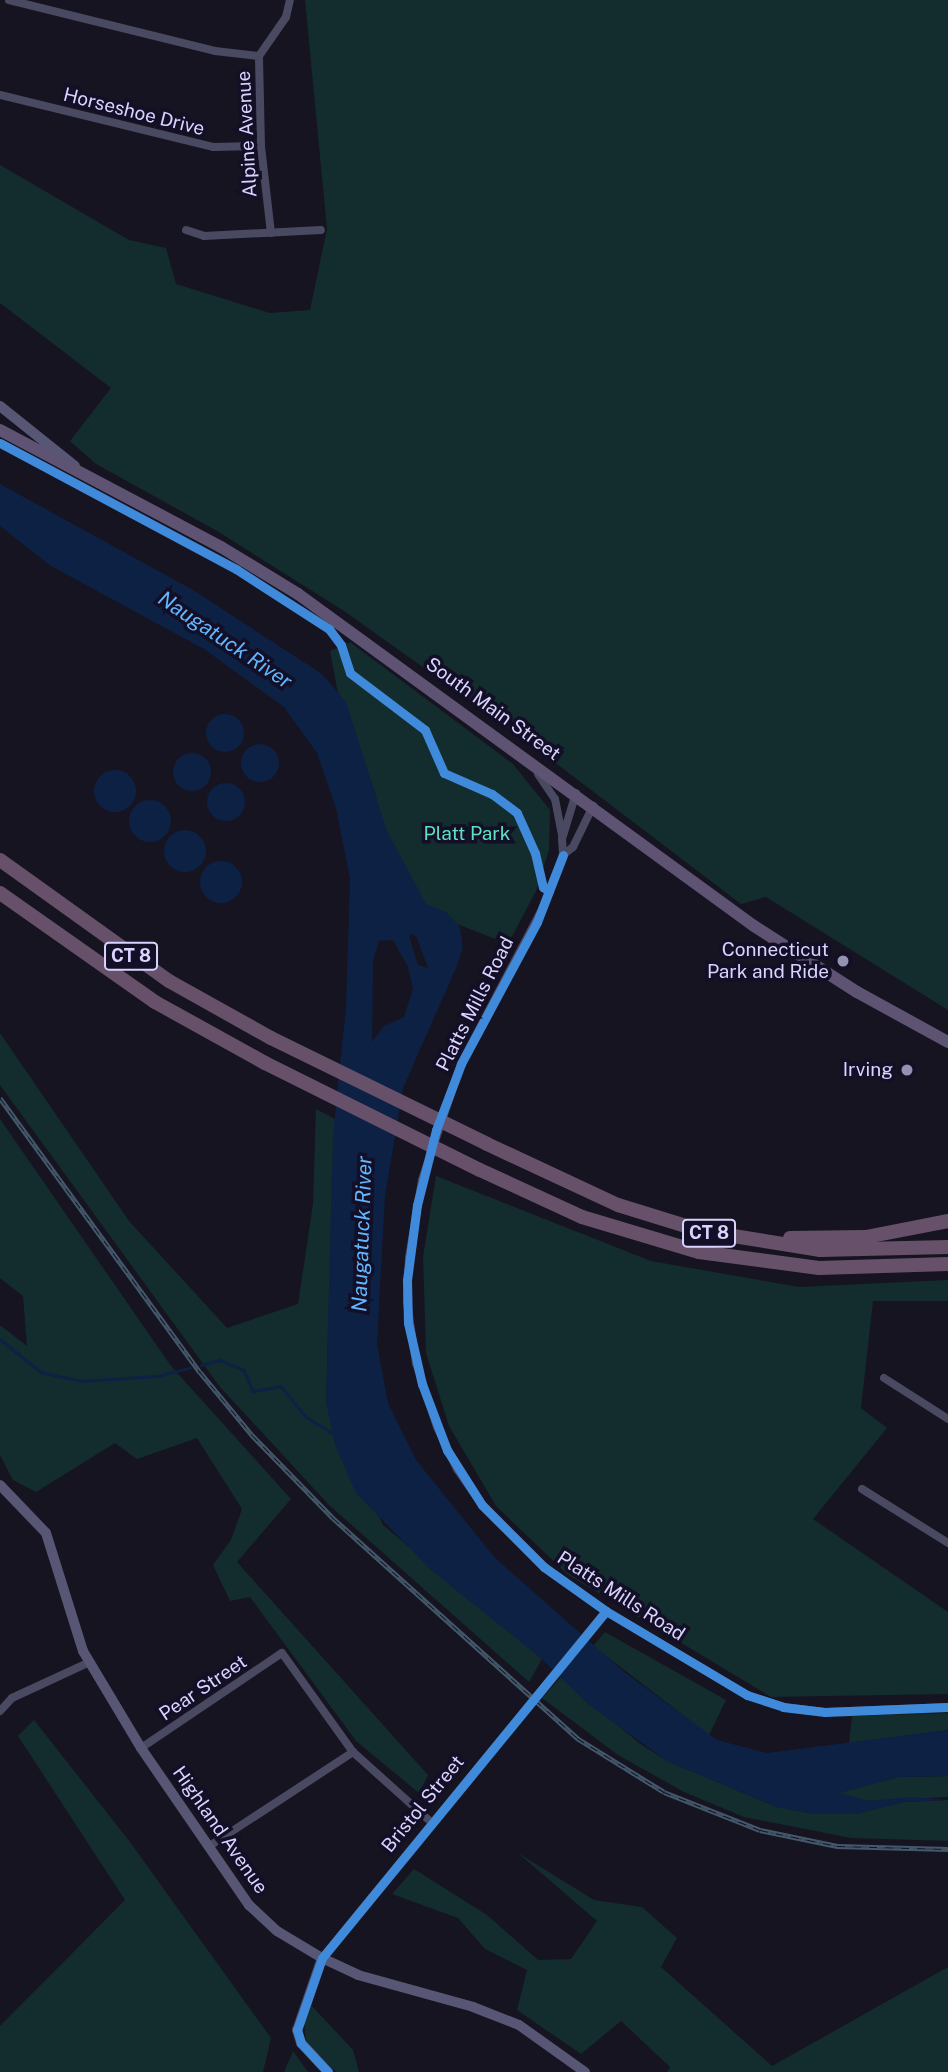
<!DOCTYPE html>
<html>
<head>
<meta charset="utf-8">
<style>
	body { margin:0 }
	#map { position:relative; width:948px; height:2072px; overflow:hidden; background:#161421; font-family:"Public Sans",sans-serif }
	div>[style] { position:absolute }
	.green>* { inset:0; background:#132c2d }
	.water>* { inset:0; background:#0d2144 }
	.round { border-radius:50% }
	.stream>* { height:2.5px; margin:-1.25px; padding:0 1.25px; transform-origin:1.25px; border-radius:1.25px; background:#0d2144 }
	.minor>* { height:8px; margin:-4px; padding:0 4px; transform-origin:4px; border-radius:4px; background:#4a4962 }
	.tertiary>* { height:10px; margin:-5px; padding:0 5px; transform-origin:5px; border-radius:5px; background:#4a4962 }
	.secondary>* { height:10px; margin:-5px; padding:0 5px; transform-origin:5px; border-radius:5px; background:#575674 }
	.primary>* { height:12px; margin:-6px; padding:0 6px; transform-origin:6px; border-radius:6px; background:#5e5373 }
	.motorway>* { height:14px; margin:-7px; padding:0 7px; transform-origin:7px; border-radius:7px; background:#67516a }
	.rail>* { height:5px; margin-top:-2.5px; transform-origin:0; background:repeating-linear-gradient(90deg,#130f26 0 8px,#43596b 0 16px); box-sizing:border-box; border-block:2px solid #43596b }
	.motorway-bridge>* { height:14px; margin:-7px; padding:0 7px; transform-origin:7px; border-radius:7px; background:#67516a }
	.cycleway>* { height:9px; margin:-4.5px; padding:0 4.5px; transform-origin:4.5px; border-radius:4.5px; background:#408adc }
	.dots>* { width:19px; height:19px; translate:-50% -50%; box-sizing:border-box; border:4px solid #130f26; border-radius:50% }
	span { translate:-50% -50%; white-space:nowrap; text-align:center; line-height:1.15; -webkit-text-stroke:7px #130f26; paint-order:stroke }
	.shield-label span { padding:2px 5px; background:#130f26; border:2px solid; border-radius:5px; -webkit-text-stroke-width:0 }
	.shield-label { font-size:18px; color:#d9d4ff; font-weight:700 }
	.street-label { font-size:19px; color:#d9d4ff }
	.park-label { font-size:19px; color:#5fe0c0 }
	.poi-label { font-size:19px; color:#d9d4ff }
	.right { translate:-100% -50%; text-align:right }
	.water-label { font-size:21px; color:#62b6ff; font-style:italic }
</style>
</head>
<body>
<div id="map">
	<div class="green">
		<div style="clip-path:polygon(305px 0,948px 0,948px 1010px,766px 897px,741px 904px,524px 739px,344px 611px,217px 531px,96px 464px,70px 441px,111px 388px,0 303px,0 165px,129px 240px,166px 248px,176px 284px,270px 313px,310px 310px,327px 229px)"></div>
		<div style="clip-path:polygon(350px 642px,513px 764px,550px 810px,549px 850px,536px 891px,508px 944px,424px 911px,395px 869px,343px 720px,330px 651px)"></div>
		<div style="clip-path:polygon(0 1033px,129px 1221px,227px 1328px,298px 1304px,313px 1204px,316px 1109px,335px 1119px,326px 1402px,383px 1525px,542px 1659px,529px 1682px,329px 1505px,220px 1387px,0 1085px)"></div>
		<div style="clip-path:polygon(0 1119px,171px 1366px,291px 1499px,237px 1562px,428px 1775px,419px 1793px,356px 1741px,250px 1597px,230px 1601px,213px 1565px,231px 1540px,242px 1509px,197px 1438px,137px 1459px,115px 1443px,36px 1492px,13px 1480px,0 1455px,0 1325px,27px 1346px,23px 1296px,0 1278px)"></div>
		<div style="clip-path:polygon(436px 1176px,651px 1261px,799px 1287px,948px 1280px,948px 1301px,873px 1301px,861px 1408px,887px 1428px,813px 1519px,948px 1612px,948px 1694px,771px 1697px,567px 1574px,496px 1506px,449px 1426px,426px 1353px,423px 1257px)"></div>
		<div style="clip-path:polygon(605px 1632px,726px 1700px,709px 1735px,593px 1646px)"></div>
		<div style="clip-path:polygon(561px 1677px,639px 1743px,667px 1761px,777px 1807px,815px 1814px,855px 1814px,904px 1802px,948px 1800px,948px 1841px,851px 1838px,744px 1817px,684px 1792px,618px 1755px,542px 1698px)"></div>
		<div style="clip-path:polygon(948px 1713px,948px 1730px,849px 1743px,852px 1716px)"></div>
		<div style="clip-path:polygon(34px 1720px,130px 1842px,271px 2038px,263px 2072px,0 2072px,0 2026px,125px 1900px,18px 1736px)"></div>
		<div style="clip-path:polygon(948px 1776px,948px 1797px,868px 1801px,837px 1793px,899px 1777px)"></div>
		<div style="clip-path:polygon(518px 1853px,594px 1900px,642px 1907px,677px 1938px,661px 1967px,772px 2066px,948px 1967px,948px 2072px,667px 2072px,670px 2067px,621px 2021px,581px 2054px,517px 2010px,527px 1970px,485px 1949px,458px 1918px,392px 1894px,414px 1869px,487px 1915px,538px 1960px,571px 1959px,597px 1921px)"></div>
		<div style="clip-path:polygon(311px 2005px,353px 2050px,359px 2072px,336px 2072px,306px 2043px,304px 2022px)"></div>
		<div style="clip-path:polygon(293px 2051px,308px 2072px,284px 2072px)"></div>
	</div>
	<div class="water">
		<div style="clip-path:polygon(evenodd,0 484px,193px 590px,322px 674px,346px 702px,387px 831px,426px 904px,446px 912px,460px 927px,463px 948px,456px 968px,403px 1088px,385px 1196px,377px 1344px,388px 1403px,416px 1460px,495px 1558px,623px 1671px,717px 1740px,767px 1753px,948px 1730px,948px 1776px,899px 1777px,838px 1793px,869px 1801px,911px 1797px,948px 1800px,904px 1802px,855px 1814px,815px 1814px,777px 1807px,667px 1761px,588px 1704px,542px 1659px,431px 1570px,356px 1493px,335px 1445px,326px 1402px,333px 1135px,346px 1006px,350px 878px,336px 808px,317px 753px,284px 707px,204px 649px,51px 566px,0 526px,0 484px,413px 934px,417px 938px,428px 968px,418px 965px,409px 936px,413px 934px,0 484px,393px 940px,408px 967px,413px 989px,404px 1017px,384px 1026px,372px 1042px,373px 960px,379px 941px,393px 940px)"></div>
		<div class="round" style="left:206px;top:714px;width:38px;height:38px"></div>
		<div class="round" style="left:241px;top:744px;width:38px;height:38px"></div>
		<div class="round" style="left:173px;top:753px;width:38px;height:38px"></div>
		<div class="round" style="left:94px;top:770px;width:42px;height:42px"></div>
		<div class="round" style="left:207px;top:783px;width:38px;height:38px"></div>
		<div class="round" style="left:129px;top:800px;width:42px;height:42px"></div>
		<div class="round" style="left:164px;top:830px;width:42px;height:42px"></div>
		<div class="round" style="left:200px;top:861px;width:42px;height:42px"></div>
	</div>
	<div class="stream">
		<div style="left:0;top:1339px;width:53px;rotate:38.8deg"></div>
		<div style="left:41px;top:1372px;width:42px;rotate:12.4deg"></div>
		<div style="left:82px;top:1381px;width:75px;rotate:-3.8deg"></div>
		<div style="left:157px;top:1376px;width:34px;rotate:-14deg"></div>
		<div style="left:201px;top:1365px;width:20px;rotate:-15deg"></div>
		<div style="left:220px;top:1360px;width:26px;rotate:23deg"></div>
		<div style="left:244px;top:1370px;width:23px;rotate:67deg"></div>
		<div style="left:253px;top:1391px;width:28px;rotate:-10deg"></div>
		<div style="left:281px;top:1386px;width:38px;rotate:51deg"></div>
		<div style="left:305px;top:1416px;width:36px;rotate:32deg"></div>
	</div>
	<div class="minor">
		<div style="left:9px;top:0;width:212px;rotate:13.9deg"></div>
		<div style="left:215px;top:51px;width:44px;rotate:6.5deg"></div>
		<div style="left:0;top:95px;width:219px;rotate:13.7deg"></div>
		<div style="left:213px;top:147px;width:48px;rotate:-1.2deg"></div>
		<div style="left:186px;top:230px;width:19px;rotate:18deg"></div>
		<div style="left:204px;top:236px;width:117px;rotate:-2.9deg"></div>
		<div style="left:271px;top:233px;width:88px;rotate:-96.6deg"></div>
		<div style="left:261px;top:146px;width:90px;rotate:-91.3deg"></div>
		<div style="left:259px;top:56px;width:47px;rotate:-55.3deg"></div>
		<div style="left:286px;top:17px;width:17px;rotate:-77deg"></div>
		<div style="left:538px;top:774px;width:30px;rotate:56deg"></div>
		<div style="left:555px;top:799px;width:37px;rotate:79deg"></div>
		<div style="left:576px;top:793px;width:48px;rotate:106.9deg"></div>
		<div style="left:562px;top:839px;width:16px;rotate:86deg"></div>
		<div style="left:563px;top:855px;width:58px;rotate:111.3deg"></div>
		<div style="left:542px;top:909px;width:175px;rotate:117.6deg"></div>
		<div style="left:461px;top:1064px;width:122px;rotate:108.6deg"></div>
		<div style="left:422px;top:1180px;width:79px;rotate:99.5deg"></div>
		<div style="left:409px;top:1258px;width:44px;rotate:92.6deg"></div>
		<div style="left:407px;top:1302px;width:62px;rotate:81.6deg"></div>
		<div style="left:416px;top:1363px;width:67px;rotate:71.8deg"></div>
		<div style="left:437px;top:1427px;width:47px;rotate:64.5deg"></div>
		<div style="left:457px;top:1469px;width:44px;rotate:55.2deg"></div>
		<div style="left:482px;top:1505px;width:88px;rotate:45deg"></div>
		<div style="left:544px;top:1567px;width:76px;rotate:35.4deg"></div>
		<div style="left:606px;top:1611px;width:164px;rotate:30.8deg"></div>
		<div style="left:747px;top:1695px;width:38px;rotate:18deg"></div>
		<div style="left:783px;top:1707px;width:42px;rotate:6.8deg"></div>
		<div style="left:825px;top:1712px;width:123px;rotate:-2.3deg"></div>
		<div style="left:563px;top:855px;width:13px;rotate:-39deg"></div>
		<div style="left:573px;top:847px;width:46px;rotate:-64deg"></div>
		<div style="left:884px;top:1378px;width:76px;rotate:32.6deg"></div>
		<div style="left:862px;top:1489px;width:102px;rotate:32.1deg"></div>
		<div style="left:0;top:1711px;width:18px;rotate:-47deg"></div>
		<div style="left:12px;top:1698px;width:86px;rotate:-24.8deg"></div>
		<div style="left:141px;top:1748px;width:170px;rotate:-34deg"></div>
		<div style="left:282px;top:1653px;width:122px;rotate:54.4deg"></div>
		<div style="left:353px;top:1752px;width:105px;rotate:41.9deg"></div>
		<div style="left:211px;top:1845px;width:170px;rotate:-33.2deg"></div>
		<div style="left:322px;top:1958px;width:448px;rotate:-50.7deg"></div>
	</div>
	<div class="tertiary">
		<div style="left:322px;top:1958px;width:76px;rotate:109.1deg"></div>
		<div style="left:297px;top:2030px;width:14px;rotate:73deg"></div>
		<div style="left:301px;top:2043px;width:40px;rotate:47deg"></div>
	</div>
	<div class="secondary">
		<div style="left:0;top:406px;width:96px;rotate:38.7deg"></div>
		<div style="left:0;top:1485px;width:66px;rotate:46.2deg"></div>
		<div style="left:46px;top:1533px;width:124px;rotate:72.6deg"></div>
		<div style="left:83px;top:1651px;width:113px;rotate:59.1deg"></div>
		<div style="left:141px;top:1748px;width:191px;rotate:55.5deg"></div>
		<div style="left:249px;top:1905px;width:38px;rotate:43deg"></div>
		<div style="left:277px;top:1931px;width:52px;rotate:31deg"></div>
		<div style="left:322px;top:1958px;width:40px;rotate:25deg"></div>
		<div style="left:358px;top:1975px;width:119px;rotate:15.5deg"></div>
		<div style="left:473px;top:2007px;width:49px;rotate:21.4deg"></div>
		<div style="left:519px;top:2025px;width:81px;rotate:35.5deg"></div>
	</div>
	<div class="primary">
		<div style="left:0;top:430px;width:250px;rotate:27.9deg"></div>
		<div style="left:221px;top:547px;width:90px;rotate:31.4deg"></div>
		<div style="left:298px;top:594px;width:564px;rotate:36.06deg"></div>
		<div style="left:754px;top:926px;width:122px;rotate:32.7deg"></div>
		<div style="left:857px;top:992px;width:104px;rotate:28.8deg"></div>
	</div>
	<div class="motorway">
		<div style="left:0;top:860px;width:208px;rotate:35.6deg"></div>
		<div style="left:169px;top:981px;width:117px;rotate:29.2deg"></div>
		<div style="left:0;top:893px;width:189px;rotate:35.1deg"></div>
		<div style="left:155px;top:1002px;width:126px;rotate:29deg"></div>
		<div style="left:487px;top:1144px;width:145px;rotate:25deg"></div>
		<div style="left:618px;top:1205px;width:88px;rotate:17.2deg"></div>
		<div style="left:702px;top:1231px;width:120px;rotate:9.1deg"></div>
		<div style="left:820px;top:1250px;width:128px;rotate:-1.3deg"></div>
		<div style="left:480px;top:1170px;width:112px;rotate:24.7deg"></div>
		<div style="left:582px;top:1217px;width:122px;rotate:16.7deg"></div>
		<div style="left:699px;top:1252px;width:121px;rotate:7.6deg"></div>
		<div style="left:819px;top:1268px;width:129px;rotate:-1.8deg"></div>
		<div style="left:790px;top:1238px;width:76px;rotate:-0.8deg"></div>
		<div style="left:866px;top:1237px;width:84px;rotate:-11deg"></div>
	</div>
	<div class="rail">
		<div style="left:0;top:1098px;width:339px;rotate:53.9deg"></div>
		<div style="left:200px;top:1372px;width:82px;rotate:50.5deg"></div>
		<div style="left:252px;top:1435px;width:116px;rotate:45.7deg"></div>
		<div style="left:333px;top:1518px;width:329px;rotate:42deg"></div>
		<div style="left:577px;top:1738px;width:102px;rotate:31.8deg"></div>
		<div style="left:664px;top:1792px;width:103px;rotate:21.6deg"></div>
		<div style="left:760px;top:1830px;width:79px;rotate:11.7deg"></div>
		<div style="left:837px;top:1846px;width:111px;rotate:1.5deg"></div>
	</div>
	<div class="motorway-bridge">
		<div style="left:271px;top:1038px;width:241px;rotate:26.1deg"></div>
		<div style="left:265px;top:1063px;width:240px;rotate:26.5deg"></div>
	</div>
	<div class="cycleway">
		<div style="left:0;top:443px;width:268px;rotate:28.1deg"></div>
		<div style="left:236px;top:569px;width:111px;rotate:32.8deg"></div>
		<div style="left:329px;top:629px;width:20px;rotate:53deg"></div>
		<div style="left:341px;top:645px;width:29px;rotate:72deg"></div>
		<div style="left:350px;top:673px;width:94px;rotate:37.2deg"></div>
		<div style="left:425px;top:730px;width:47px;rotate:66.2deg"></div>
		<div style="left:444px;top:773px;width:52px;rotate:23.6deg"></div>
		<div style="left:492px;top:794px;width:31px;rotate:37deg"></div>
		<div style="left:517px;top:813px;width:44px;rotate:65.8deg"></div>
		<div style="left:535px;top:853px;width:35px;rotate:77deg"></div>
		<div style="left:543px;top:887px;width:7px;rotate:34deg"></div>
		<div style="left:563px;top:855px;width:72px;rotate:111.2deg"></div>
		<div style="left:537px;top:922px;width:161px;rotate:118.2deg"></div>
		<div style="left:461px;top:1064px;width:71px;rotate:110.7deg"></div>
		<div style="left:436px;top:1130px;width:77px;rotate:104.2deg"></div>
		<div style="left:417px;top:1205px;width:76px;rotate:97.6deg"></div>
		<div style="left:407px;top:1280px;width:43px;rotate:88.7deg"></div>
		<div style="left:408px;top:1323px;width:63px;rotate:77.1deg"></div>
		<div style="left:422px;top:1384px;width:71px;rotate:69.3deg"></div>
		<div style="left:447px;top:1450px;width:65px;rotate:57.5deg"></div>
		<div style="left:482px;top:1505px;width:88px;rotate:45deg"></div>
		<div style="left:544px;top:1567px;width:76px;rotate:35.4deg"></div>
		<div style="left:606px;top:1611px;width:164px;rotate:30.8deg"></div>
		<div style="left:747px;top:1695px;width:38px;rotate:18deg"></div>
		<div style="left:783px;top:1707px;width:42px;rotate:6.8deg"></div>
		<div style="left:825px;top:1712px;width:123px;rotate:-2.3deg"></div>
		<div style="left:328px;top:2072px;width:40px;rotate:-133deg"></div>
		<div style="left:301px;top:2043px;width:14px;rotate:-107deg"></div>
		<div style="left:297px;top:2030px;width:76px;rotate:-70.9deg"></div>
		<div style="left:322px;top:1958px;width:448px;rotate:-50.7deg"></div>
	</div>
	<div class="dots">
		<div style="left:843px;top:961px;background:#9591b1"></div>
		<div style="left:907px;top:1070px;background:#9591b1"></div>
	</div>
	<div class="shield-label">
		<span style="left:131px;top:956px">CT 8</span>
		<span style="left:709px;top:1233px">CT 8</span>
	</div>
	<div class="street-label">
		<span style="left:134px;top:112px;rotate:14deg">Horseshoe Drive</span>
		<span style="left:247px;top:134px;rotate:-93deg">Alpine Avenue</span>
		<span style="left:493px;top:709px;rotate:36deg">South Main Street</span>
		<span style="left:475px;top:1004px;rotate:-63deg">Platts Mills Road</span>
		<span style="left:621px;top:1596px;rotate:33deg">Platts Mills Road</span>
		<span style="left:203px;top:1688px;rotate:-34deg">Pear Street</span>
		<span style="left:423px;top:1804px;rotate:-51deg">Bristol Street</span>
		<span style="left:220px;top:1830px;rotate:55deg">Highland Avenue</span>
	</div>
	<div class="park-label">
		<span style="left:467px;top:834px">Platt Park</span>
	</div>
	<div class="poi-label">
		<span class="right" style="left:829px;top:961px">Connecticut<br>Park and Ride</span>
		<span class="right" style="left:893px;top:1070px">Irving</span>
	</div>
	<div class="water-label">
		<span style="left:225px;top:640px;rotate:34deg">Naugatuck River</span>
		<span style="left:362px;top:1234px;rotate:-88deg">Naugatuck River</span>
	</div>
</div>
</body>
</html>
